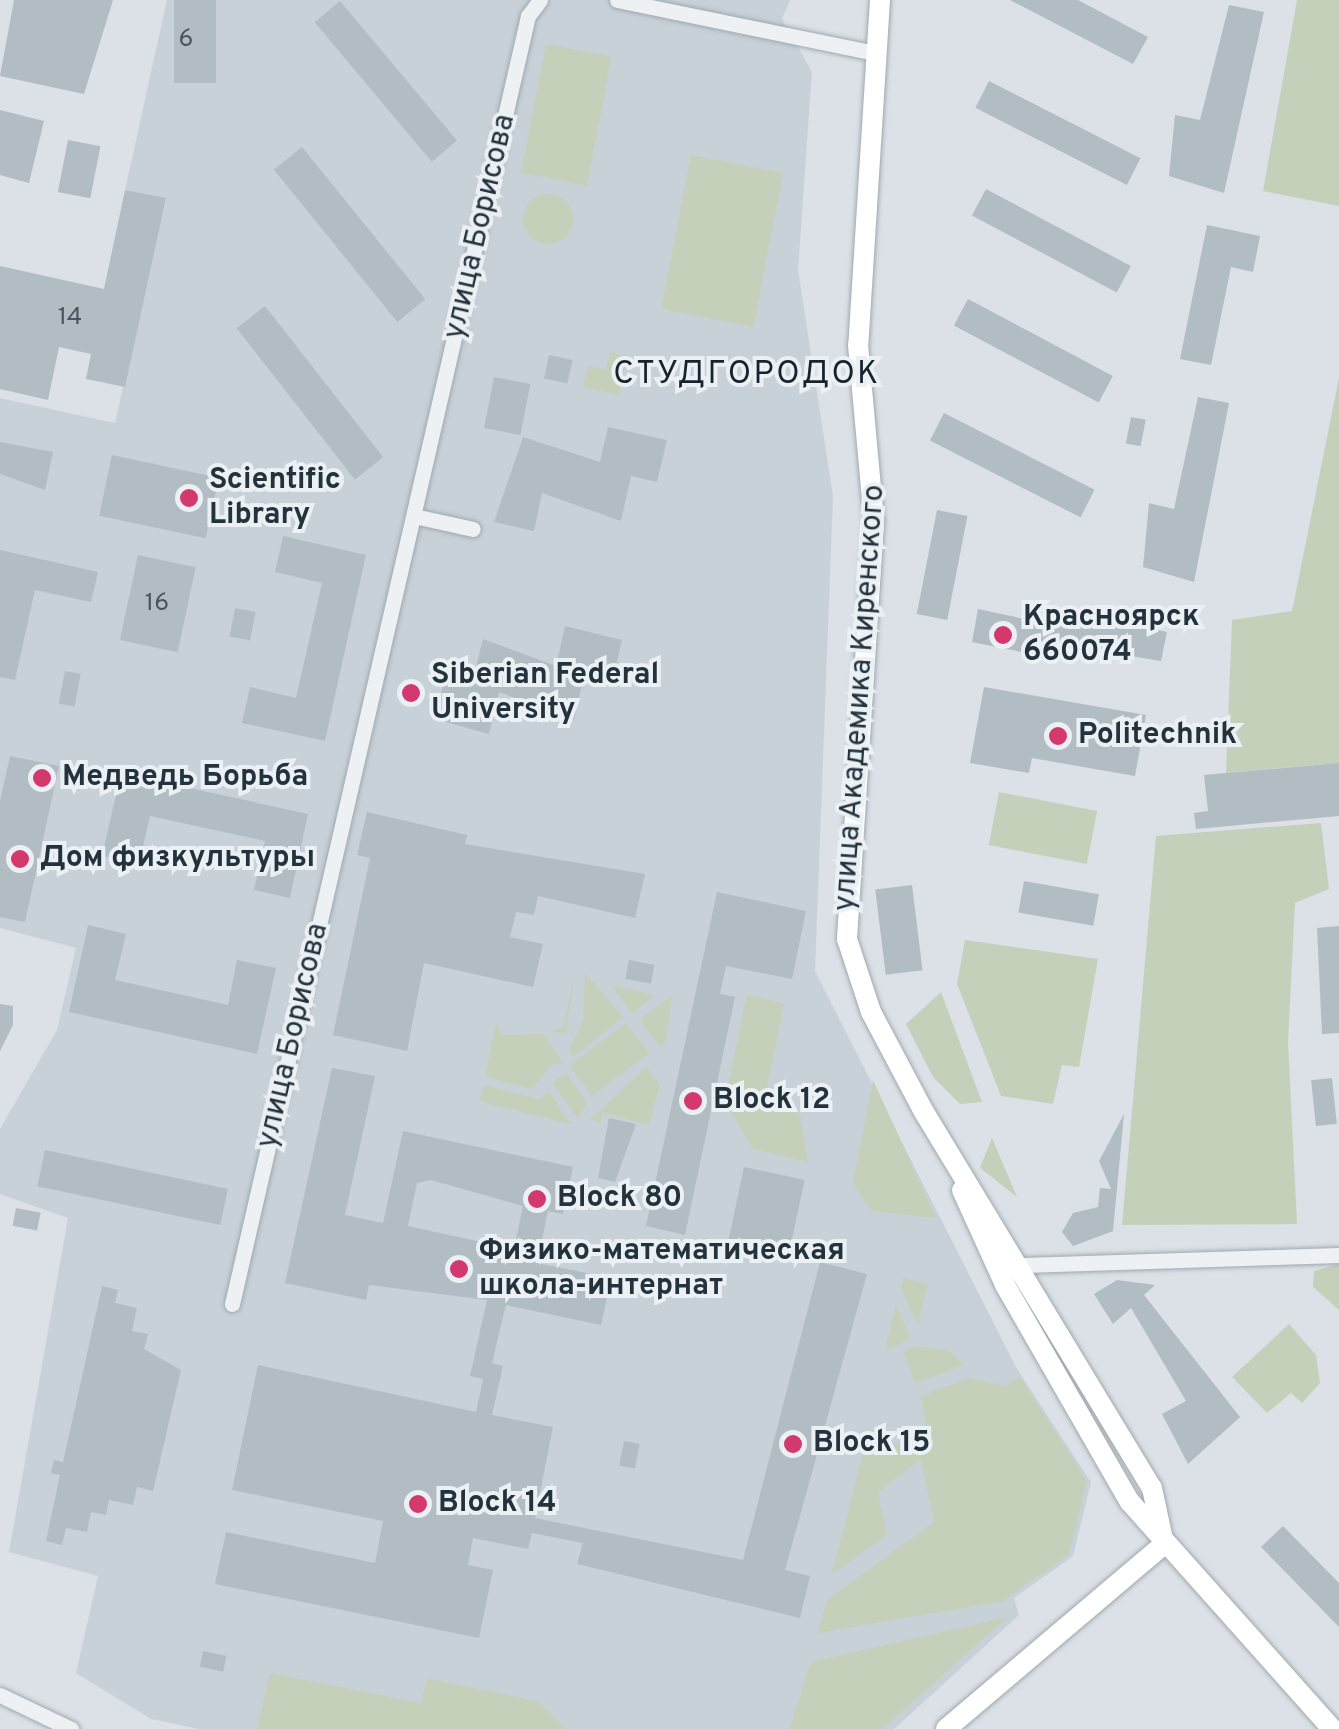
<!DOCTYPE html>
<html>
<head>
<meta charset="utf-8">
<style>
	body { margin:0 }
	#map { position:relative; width:1339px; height:1729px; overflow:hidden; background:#dbe1e6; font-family:Overpass,sans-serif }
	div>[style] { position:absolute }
	.built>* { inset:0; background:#c9d1d8 }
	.green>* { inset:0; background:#c5d0bb; transform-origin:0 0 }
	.round { border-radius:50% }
	.building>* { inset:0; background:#b2bcc3; transform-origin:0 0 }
	.roads { filter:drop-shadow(0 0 2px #a0a9b0) drop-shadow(0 0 2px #a0a9b0) }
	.street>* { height:15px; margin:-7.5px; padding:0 7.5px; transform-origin:7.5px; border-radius:7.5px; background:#edf1f4 }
	.secondary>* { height:20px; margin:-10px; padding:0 10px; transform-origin:10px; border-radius:10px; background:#fff }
	.dots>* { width:28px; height:28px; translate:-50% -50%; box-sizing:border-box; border:5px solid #eaf0f4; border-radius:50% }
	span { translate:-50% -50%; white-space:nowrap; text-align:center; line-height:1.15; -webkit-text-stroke:8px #eaf0f4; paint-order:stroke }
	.number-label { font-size:25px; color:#48545e }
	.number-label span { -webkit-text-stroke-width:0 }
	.street-label { font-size:30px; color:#24323c }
	.poi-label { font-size:30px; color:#24323c; font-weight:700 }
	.left { translate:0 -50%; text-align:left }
	.neighbourhood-label { font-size:32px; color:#17232d; letter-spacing:2.5px }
</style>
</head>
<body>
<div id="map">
	<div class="built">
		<div style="clip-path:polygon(167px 0,790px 0,782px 19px,812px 72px,798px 270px,833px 496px,815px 971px,1017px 1369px,1091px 1482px,1073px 1556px,1014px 1598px,1019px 1615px,894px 1729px,199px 1729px,151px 1719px,76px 1673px,98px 1576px,9px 1552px,68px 1218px,0 1194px,0 1129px,57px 1030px,76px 948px,0 928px,0 398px,115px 423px,166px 199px,125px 190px)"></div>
	</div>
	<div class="green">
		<div style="clip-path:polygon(1297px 0,1339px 0,1339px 206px,1263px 191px)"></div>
		<div style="left:546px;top:44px;width:67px;height:131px;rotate:11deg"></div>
		<div style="left:691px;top:155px;width:94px;height:157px;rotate:11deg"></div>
		<div class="round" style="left:523px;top:194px;width:50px;height:50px"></div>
		<div style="clip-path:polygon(610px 352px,628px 356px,619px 395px,583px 387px,588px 366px,606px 370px)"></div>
		<div style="clip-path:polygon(1339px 378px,1339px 763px,1226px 773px,1232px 620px,1292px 611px)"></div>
		<div style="left:999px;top:792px;width:100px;height:54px;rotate:11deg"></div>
		<div style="clip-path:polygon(1321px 823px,1329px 889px,1295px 903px,1288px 1042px,1297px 1224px,1122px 1225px,1156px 836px)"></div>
		<div style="clip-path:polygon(965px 940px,1098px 959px,1079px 1067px,1062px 1065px,1053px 1104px,1001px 1096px,957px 984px)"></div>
		<div style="clip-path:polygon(575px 972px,566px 1034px,549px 1031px,563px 1028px)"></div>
		<div style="clip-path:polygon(585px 973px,623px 1017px,574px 1056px,569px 1050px,583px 1021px)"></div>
		<div style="clip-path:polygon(611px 985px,655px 995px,632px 1013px)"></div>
		<div style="clip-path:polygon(941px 992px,982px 1102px,960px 1104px,933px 1077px,906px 1024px)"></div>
		<div style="clip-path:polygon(747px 994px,784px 1004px,764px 1104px,800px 1114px,808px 1162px,753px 1149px,725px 1103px)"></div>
		<div style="clip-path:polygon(672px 995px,666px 1042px,660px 1047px,640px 1020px)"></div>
		<div style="clip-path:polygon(496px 1022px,501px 1035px,544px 1034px,564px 1064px,552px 1064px,532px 1089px,485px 1077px)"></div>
		<div style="left:626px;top:1023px;width:38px;height:71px;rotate:53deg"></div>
		<div style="clip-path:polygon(646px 1067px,660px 1085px,649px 1125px,603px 1113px,600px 1123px,590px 1120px)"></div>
		<div style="clip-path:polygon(566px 1073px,587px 1102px,578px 1119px,552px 1083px)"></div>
		<div style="clip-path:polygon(873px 1080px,906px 1152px,936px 1218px,872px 1211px,853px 1183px)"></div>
		<div style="clip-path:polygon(484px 1085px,540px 1099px,549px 1091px,571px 1124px,479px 1101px)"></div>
		<div style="clip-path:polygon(992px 1138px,1017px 1197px,980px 1168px)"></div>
		<div style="clip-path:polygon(1339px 1264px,1339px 1310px,1313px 1287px,1314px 1271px)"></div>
		<div style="clip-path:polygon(903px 1278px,927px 1284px,918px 1326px,901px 1288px)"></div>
		<div style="clip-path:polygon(896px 1305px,911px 1339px,885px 1351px)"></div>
		<div style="clip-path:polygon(1289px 1324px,1316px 1355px,1320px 1383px,1302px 1403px,1291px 1393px,1267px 1413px,1232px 1377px)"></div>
		<div style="clip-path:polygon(916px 1346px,949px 1351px,964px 1365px,915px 1383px,903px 1351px)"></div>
		<div style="clip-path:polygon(1020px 1377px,1087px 1481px,1069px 1554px,1003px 1601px,818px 1633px,827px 1600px,934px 1522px,921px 1459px,878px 1492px,887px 1535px,832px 1574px,862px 1456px,927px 1432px,921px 1396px,969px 1378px,1006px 1386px)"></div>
		<div style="clip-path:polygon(1008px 1617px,882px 1729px,789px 1729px,811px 1662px)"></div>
		<div style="clip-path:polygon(270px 1673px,421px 1703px,427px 1678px,539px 1702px,565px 1729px,257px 1729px)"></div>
	</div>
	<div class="building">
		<div style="clip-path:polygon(14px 0,113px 0,84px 94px,0 76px)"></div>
		<div style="left:174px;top:0;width:42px;height:83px"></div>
		<div style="clip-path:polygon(1010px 0,1078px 0,1148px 37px,1133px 64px)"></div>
		<div style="left:340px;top:1px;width:182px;height:33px;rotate:50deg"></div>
		<div style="clip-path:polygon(1229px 5px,1264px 12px,1224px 193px,1169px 176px,1175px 115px,1200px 120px)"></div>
		<div style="left:989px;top:81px;width:170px;height:30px;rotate:27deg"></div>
		<div style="clip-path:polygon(0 110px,44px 121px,29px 183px,0 175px)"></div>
		<div style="left:68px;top:140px;width:33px;height:53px;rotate:11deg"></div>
		<div style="left:302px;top:147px;width:196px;height:36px;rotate:51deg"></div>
		<div style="left:986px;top:189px;width:164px;height:30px;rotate:28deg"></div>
		<div style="clip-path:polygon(125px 190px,166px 198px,125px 387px,86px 379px,91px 354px,59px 347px,48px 400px,0 389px,0 266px,104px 289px)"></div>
		<div style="clip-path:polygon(1207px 225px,1260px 236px,1253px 272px,1231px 267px,1211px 365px,1180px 359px)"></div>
		<div style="left:968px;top:299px;width:164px;height:30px;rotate:28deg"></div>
		<div style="left:265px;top:306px;width:192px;height:36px;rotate:52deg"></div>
		<div style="left:549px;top:355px;width:24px;height:24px;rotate:12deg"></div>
		<div style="left:494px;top:377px;width:37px;height:52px;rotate:11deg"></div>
		<div style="clip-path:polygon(1198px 397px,1229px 403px,1194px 582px,1143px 567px,1149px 503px,1174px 509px)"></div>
		<div style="left:944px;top:413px;width:169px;height:31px;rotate:27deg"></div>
		<div style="left:1131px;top:417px;width:15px;height:27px;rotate:11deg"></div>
		<div style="clip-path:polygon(608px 427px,667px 440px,657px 482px,631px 476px,621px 521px,542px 493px,534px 531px,494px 522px,523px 437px,600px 462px)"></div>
		<div style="clip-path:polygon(0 442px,53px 452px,45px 490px,0 474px)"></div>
		<div style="left:112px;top:455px;width:109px;height:62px;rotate:12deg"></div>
		<div style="left:937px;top:510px;width:31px;height:106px;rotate:11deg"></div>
		<div style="clip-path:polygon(283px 536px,366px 555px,325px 741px,242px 723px,250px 687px,296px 698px,322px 583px,275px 572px)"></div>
		<div style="clip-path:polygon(0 550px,98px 572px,91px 602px,35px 590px,15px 680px,0 677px)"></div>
		<div style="left:138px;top:555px;width:59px;height:87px;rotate:12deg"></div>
		<div style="left:235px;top:608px;width:21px;height:29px;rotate:11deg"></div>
		<div style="clip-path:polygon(1046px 608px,1167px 632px,1161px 661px,1029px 639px,1026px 653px,972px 642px,978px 609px,1043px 623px)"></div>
		<div style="clip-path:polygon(565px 626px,622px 640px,612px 683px,584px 676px,574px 720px,499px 692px,489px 734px,435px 719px,445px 677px,472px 683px,483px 639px,556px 666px)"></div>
		<div style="left:65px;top:671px;width:16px;height:33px;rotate:11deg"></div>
		<div style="clip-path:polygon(984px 687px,1146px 715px,1135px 776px,1032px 758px,1029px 773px,970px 763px)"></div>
		<div style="clip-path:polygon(10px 756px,59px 766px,25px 922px,0 917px,0 801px)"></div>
		<div style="clip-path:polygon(1339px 763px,1339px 816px,1196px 829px,1194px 813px,1208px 811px,1204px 775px)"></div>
		<div style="clip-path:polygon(121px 773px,308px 814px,290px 898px,254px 890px,265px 841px,150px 816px,139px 864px,102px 856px)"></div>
		<div style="clip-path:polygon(367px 812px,467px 835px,465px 844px,645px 874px,635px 918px,538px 896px,534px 915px,516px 912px,510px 937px,543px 944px,533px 987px,424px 963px,407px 1051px,333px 1035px,370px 858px,357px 855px)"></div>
		<div style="left:1024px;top:881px;width:76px;height:32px;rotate:10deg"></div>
		<div style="left:912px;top:885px;width:86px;height:37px;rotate:83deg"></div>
		<div style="clip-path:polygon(717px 892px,806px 911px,792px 979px,726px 966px,720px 994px,735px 997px,685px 1235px,646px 1226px)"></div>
		<div style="clip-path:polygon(88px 925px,126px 934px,115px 980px,228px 1005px,237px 960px,276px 968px,257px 1054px,69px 1012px)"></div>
		<div style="clip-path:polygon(1339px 926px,1339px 1033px,1322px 1034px,1317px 928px)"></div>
		<div style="left:629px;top:960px;width:26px;height:19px;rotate:11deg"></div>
		<div style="clip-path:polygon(0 1004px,13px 1006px,13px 1025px,0 1051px)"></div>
		<div style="clip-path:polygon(evenodd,332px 1068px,375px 1076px,345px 1215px,383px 1223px,403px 1131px,573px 1167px,563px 1214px,548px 1211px,537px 1263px,611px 1278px,601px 1325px,506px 1305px,492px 1363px,503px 1366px,492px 1415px,553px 1427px,535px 1518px,743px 1560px,820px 1262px,867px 1274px,785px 1570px,810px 1576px,800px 1618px,577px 1564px,583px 1543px,532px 1533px,528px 1549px,473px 1538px,468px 1565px,493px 1570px,479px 1638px,215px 1584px,226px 1532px,375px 1563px,383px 1521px,232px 1490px,258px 1365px,476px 1412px,483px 1379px,470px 1376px,487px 1300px,369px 1285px,366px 1300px,285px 1283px,332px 1068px,431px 1180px,523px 1206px,514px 1249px,408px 1226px,417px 1183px,431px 1180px)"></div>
		<div style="left:1332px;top:1078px;width:46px;height:21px;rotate:84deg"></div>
		<div style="clip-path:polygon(1124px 1114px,1113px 1231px,1073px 1246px,1062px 1232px,1073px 1213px,1098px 1207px,1100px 1188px,1111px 1189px,1099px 1161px)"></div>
		<div style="clip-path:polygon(609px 1118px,636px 1124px,615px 1182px,598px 1178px)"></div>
		<div style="left:45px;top:1150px;width:187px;height:37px;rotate:12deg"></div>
		<div style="left:744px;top:1167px;width:62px;height:78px;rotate:12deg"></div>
		<div style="left:16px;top:1208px;width:25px;height:18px;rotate:11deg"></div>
		<div style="clip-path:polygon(1117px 1280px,1155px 1285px,1144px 1295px,1240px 1417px,1188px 1464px,1162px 1414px,1186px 1401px,1131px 1308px,1113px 1324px,1094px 1294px)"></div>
		<div style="clip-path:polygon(102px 1286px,118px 1290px,115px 1303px,137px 1308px,132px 1331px,148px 1334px,144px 1349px,181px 1370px,153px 1491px,137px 1487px,133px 1505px,109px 1500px,106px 1515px,91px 1512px,87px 1532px,66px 1528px,62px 1545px,46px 1541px,60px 1475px,51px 1473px,54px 1460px,63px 1462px)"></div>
		<div style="left:624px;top:1441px;width:16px;height:25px;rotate:11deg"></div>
		<div style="clip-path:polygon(1283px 1526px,1339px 1583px,1339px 1627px,1261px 1547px)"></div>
		<div style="left:203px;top:1651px;width:24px;height:16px;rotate:12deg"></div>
	</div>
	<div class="roads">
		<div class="street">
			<div style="left:617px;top:0;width:264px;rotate:11.6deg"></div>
			<div style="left:414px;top:516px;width:60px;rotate:12.4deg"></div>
			<div style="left:1023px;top:1265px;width:316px;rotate:-1.8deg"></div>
			<div style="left:232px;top:1304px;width:1322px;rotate:-77.06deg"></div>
			<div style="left:528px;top:16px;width:20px;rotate:-53deg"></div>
			<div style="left:0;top:1695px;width:79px;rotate:25.6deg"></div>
		</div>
		<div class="secondary">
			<div style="left:880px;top:0;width:346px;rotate:93.6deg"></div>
			<div style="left:858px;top:345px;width:177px;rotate:84.8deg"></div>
			<div style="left:874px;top:521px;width:419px;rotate:93.7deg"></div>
			<div style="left:847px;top:939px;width:77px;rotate:71.8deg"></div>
			<div style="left:871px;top:1012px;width:113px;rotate:62.1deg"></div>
			<div style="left:924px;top:1112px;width:440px;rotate:58.8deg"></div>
			<div style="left:1152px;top:1488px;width:57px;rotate:77.9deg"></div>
			<div style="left:962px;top:1190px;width:104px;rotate:65.6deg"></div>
			<div style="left:1005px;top:1285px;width:250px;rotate:60.1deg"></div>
			<div style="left:1130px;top:1502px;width:304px;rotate:48.3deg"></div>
			<div style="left:946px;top:1729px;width:286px;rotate:-40.3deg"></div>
		</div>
	</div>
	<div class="dots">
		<div style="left:189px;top:498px;background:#d3386e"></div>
		<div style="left:1003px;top:635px;background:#d3386e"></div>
		<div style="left:411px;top:693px;background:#d3386e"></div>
		<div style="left:1058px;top:736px;background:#d3386e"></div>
		<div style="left:42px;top:778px;background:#d3386e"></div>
		<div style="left:20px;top:859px;background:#d3386e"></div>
		<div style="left:693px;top:1101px;background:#d3386e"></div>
		<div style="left:537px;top:1199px;background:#d3386e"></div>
		<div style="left:459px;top:1269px;background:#d3386e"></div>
		<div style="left:793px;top:1444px;background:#d3386e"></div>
		<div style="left:418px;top:1504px;background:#d3386e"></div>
	</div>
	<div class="number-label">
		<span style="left:186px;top:40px">6</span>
		<span style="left:70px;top:318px">14</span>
		<span style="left:157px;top:604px">16</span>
	</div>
	<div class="street-label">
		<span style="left:481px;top:227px;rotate:-77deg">улица Борисова</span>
		<span style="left:861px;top:698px;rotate:-86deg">улица Академика Киренского</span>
		<span style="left:294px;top:1036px;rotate:-77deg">улица Борисова</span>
	</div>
	<div class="poi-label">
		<span class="left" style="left:209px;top:498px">Scientific<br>Library</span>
		<span class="left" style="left:1023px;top:635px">Красноярск<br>660074</span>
		<span class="left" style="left:431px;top:693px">Siberian Federal<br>University</span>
		<span class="left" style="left:1078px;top:736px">Politechnik</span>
		<span class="left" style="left:62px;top:778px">Медведь Борьба</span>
		<span class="left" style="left:40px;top:859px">Дом физкультуры</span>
		<span class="left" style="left:713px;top:1101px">Block 12</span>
		<span class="left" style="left:557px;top:1199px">Block 80</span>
		<span class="left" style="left:479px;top:1269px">Физико-математическая<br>школа-интернат</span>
		<span class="left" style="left:813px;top:1444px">Block 15</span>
		<span class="left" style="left:438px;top:1504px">Block 14</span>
	</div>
	<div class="neighbourhood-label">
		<span style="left:747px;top:375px">СТУДГОРОДОК</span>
	</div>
</div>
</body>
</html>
